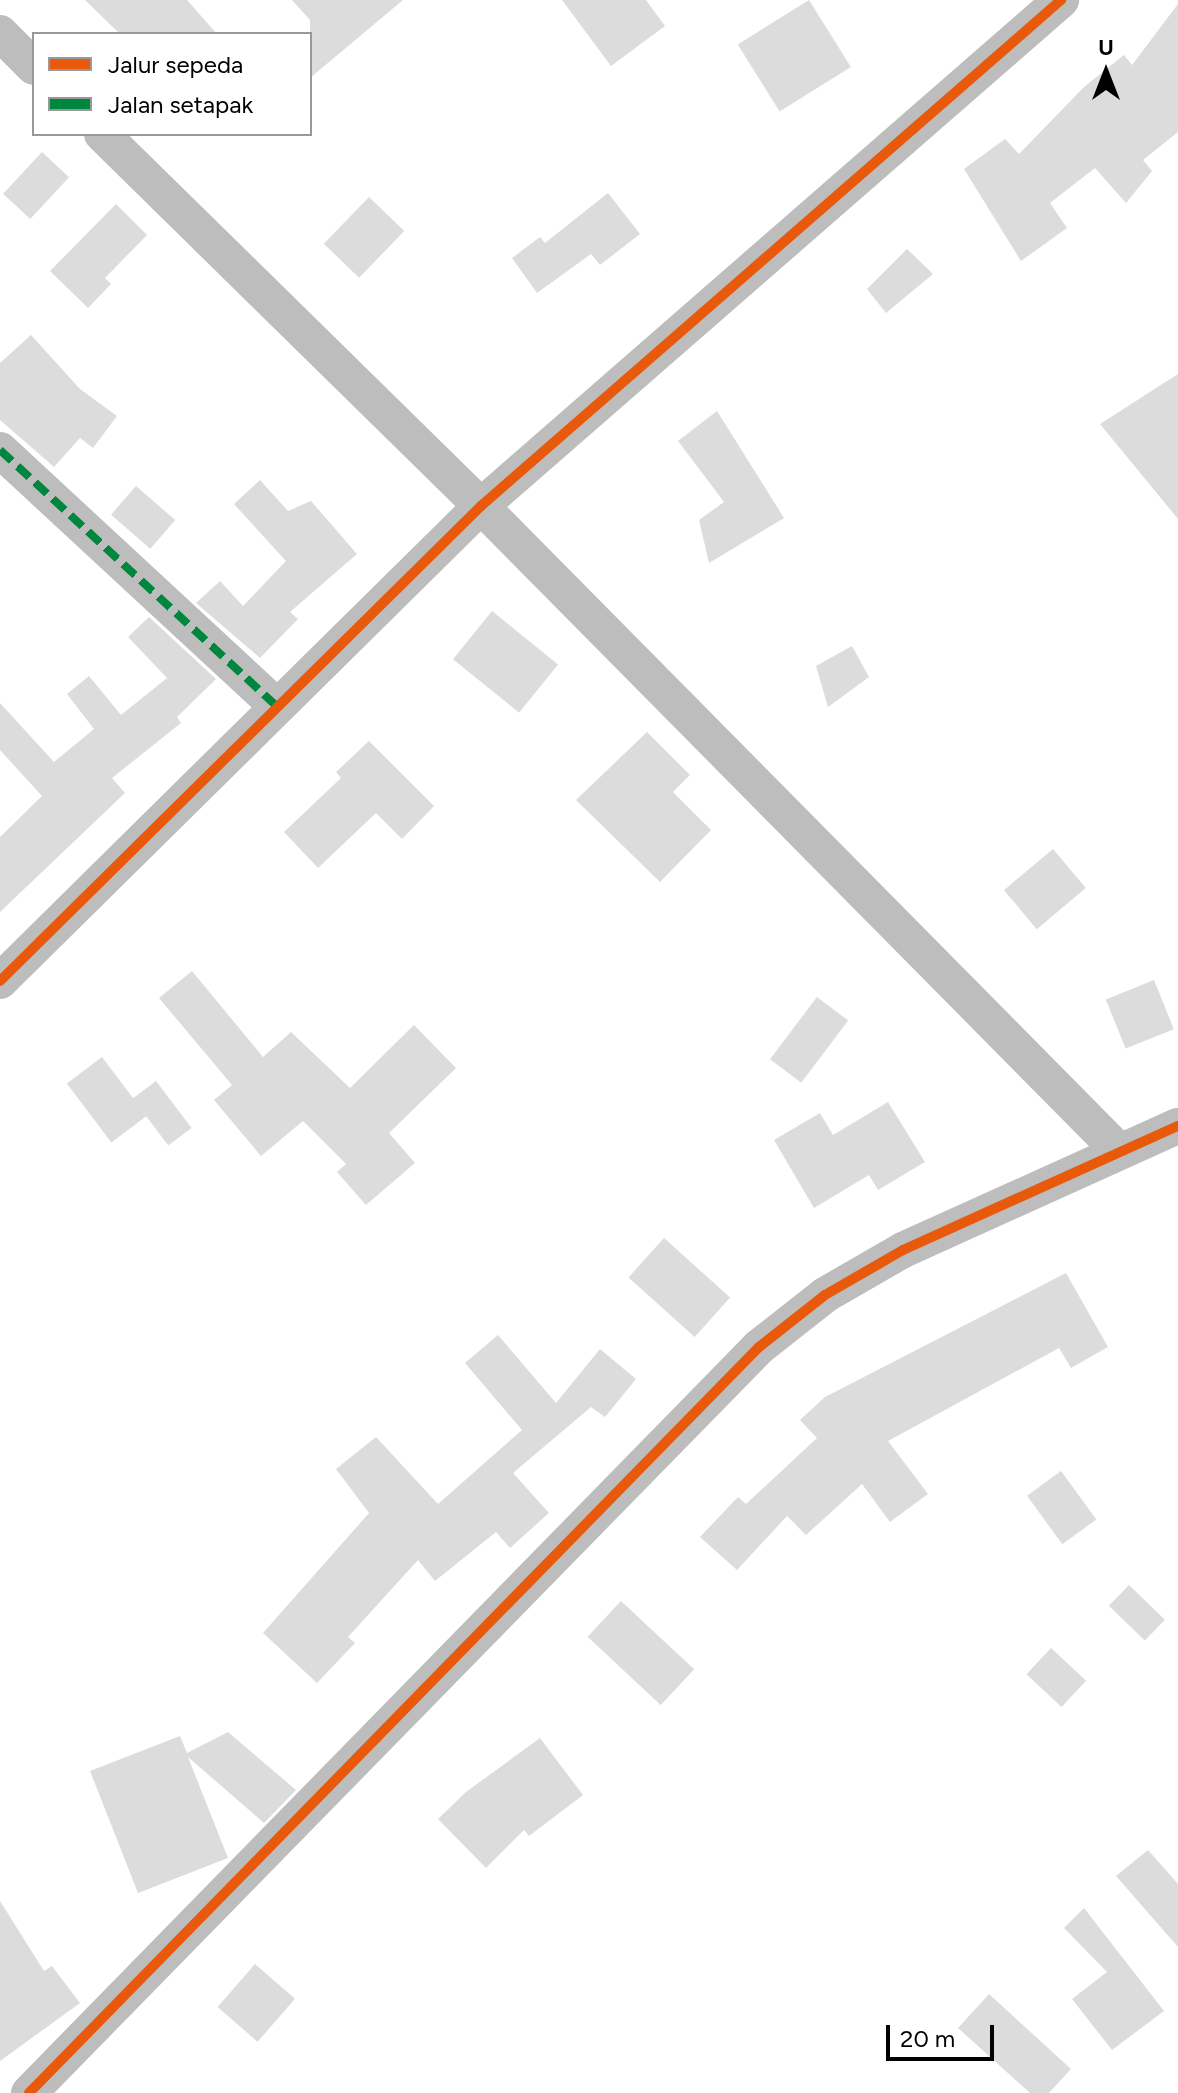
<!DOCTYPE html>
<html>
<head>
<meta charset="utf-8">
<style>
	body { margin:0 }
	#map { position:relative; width:1178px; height:2093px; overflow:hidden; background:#fff; font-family:Figtree,sans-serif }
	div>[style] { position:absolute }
	.building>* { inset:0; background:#dcdcdc; transform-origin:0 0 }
	.minor>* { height:36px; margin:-18px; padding:0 18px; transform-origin:18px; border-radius:18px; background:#bdbdbd }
	.quiet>* { height:8px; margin-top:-4px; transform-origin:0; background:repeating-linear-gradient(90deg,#00873e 0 16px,transparent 0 24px) }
	.cycleway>* { height:10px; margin:-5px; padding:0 5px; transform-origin:5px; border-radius:5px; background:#e8590c }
	span { translate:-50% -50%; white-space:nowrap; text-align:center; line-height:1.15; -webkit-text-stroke:8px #fff; paint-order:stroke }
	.legend { position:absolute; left:32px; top:32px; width:280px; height:104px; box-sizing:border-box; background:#fff; border:2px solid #999; margin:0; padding:10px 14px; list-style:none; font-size:24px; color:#000 }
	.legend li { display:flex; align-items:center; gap:16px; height:40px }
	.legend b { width:40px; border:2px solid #999 }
	.north { position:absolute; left:1066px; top:32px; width:80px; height:80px; -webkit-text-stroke:6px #fff; paint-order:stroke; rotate:0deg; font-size:22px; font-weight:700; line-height:32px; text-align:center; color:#000 }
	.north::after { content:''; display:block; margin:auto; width:28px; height:36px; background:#000; clip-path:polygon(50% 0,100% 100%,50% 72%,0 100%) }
	.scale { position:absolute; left:886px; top:2025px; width:108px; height:36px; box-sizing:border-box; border:4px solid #000; border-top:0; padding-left:10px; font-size:24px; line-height:28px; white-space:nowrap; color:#000; -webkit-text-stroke:6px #fff; paint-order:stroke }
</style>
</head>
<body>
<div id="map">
	<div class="building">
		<div style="clip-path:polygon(85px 0,187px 0,217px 34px,120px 34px)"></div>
		<div style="clip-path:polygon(292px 0,403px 0,310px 78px,310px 20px)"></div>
		<div style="clip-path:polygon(562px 0,646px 0,665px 26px,611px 66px)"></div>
		<div style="left:809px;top:0;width:79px;height:84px;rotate:58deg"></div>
		<div style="clip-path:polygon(1178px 4px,1178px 132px,1143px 160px,1152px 171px,1126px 203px,1095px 168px,1050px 203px,1067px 228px,1021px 261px,964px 169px,1005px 139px,1019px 154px,1084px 87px,1124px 55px,1132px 65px)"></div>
		<div style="left:42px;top:152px;width:37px;height:57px;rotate:43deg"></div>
		<div style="clip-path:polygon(608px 193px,640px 234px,600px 265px,591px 254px,537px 293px,512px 258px,540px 237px,545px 243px)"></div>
		<div style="left:369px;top:197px;width:49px;height:65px;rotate:44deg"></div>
		<div style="clip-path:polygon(116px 204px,147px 235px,105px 278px,111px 284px,88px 308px,50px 271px)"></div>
		<div style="clip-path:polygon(907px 249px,933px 274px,886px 313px,867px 289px)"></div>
		<div style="clip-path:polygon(31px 335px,80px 389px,117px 416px,93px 448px,80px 438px,54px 467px,0 420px,0 363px)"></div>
		<div style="clip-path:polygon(1178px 374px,1178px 519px,1100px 424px)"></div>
		<div style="clip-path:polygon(717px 411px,784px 518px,709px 563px,699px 520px,724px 502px,678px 441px)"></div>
		<div style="clip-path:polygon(260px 480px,288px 511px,311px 501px,357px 554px,290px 612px,298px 619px,260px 658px,196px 603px,220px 581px,243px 606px,286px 561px,234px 504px)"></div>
		<div style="left:136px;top:486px;width:52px;height:38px;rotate:41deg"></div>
		<div style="left:492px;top:611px;width:85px;height:62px;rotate:39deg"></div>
		<div style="clip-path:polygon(149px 617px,216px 679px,177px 717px,181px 723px,112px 778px,125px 793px,0 912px,0 837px,42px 796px,0 750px,0 703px,54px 762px,94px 729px,67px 694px,89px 676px,121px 715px,167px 678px,128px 637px)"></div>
		<div style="clip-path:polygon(852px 646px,869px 677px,828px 707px,816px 666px)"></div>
		<div style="clip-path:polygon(647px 732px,690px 775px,673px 792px,711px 830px,660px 882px,576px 800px)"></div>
		<div style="clip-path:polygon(369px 741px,434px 806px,402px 839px,376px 813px,318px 868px,284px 832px,341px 778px,336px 772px)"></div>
		<div style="left:1053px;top:849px;width:51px;height:64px;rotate:50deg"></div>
		<div style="clip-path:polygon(192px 971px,263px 1057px,291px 1032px,350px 1088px,414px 1025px,456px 1068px,389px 1133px,415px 1163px,366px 1205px,337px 1172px,346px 1164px,303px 1121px,261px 1156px,214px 1100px,232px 1085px,159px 998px)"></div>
		<div style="left:1154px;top:980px;width:53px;height:52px;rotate:68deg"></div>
		<div style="left:817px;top:997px;width:39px;height:78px;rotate:37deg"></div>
		<div style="left:102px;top:1057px;width:74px;height:44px;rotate:53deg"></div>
		<div style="left:156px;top:1081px;width:59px;height:29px;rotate:53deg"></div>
		<div style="clip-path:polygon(888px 1102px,925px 1162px,878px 1190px,869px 1175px,814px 1208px,774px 1140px,820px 1113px,833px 1135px)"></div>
		<div style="left:664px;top:1238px;width:89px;height:53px;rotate:42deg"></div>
		<div style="clip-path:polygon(1066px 1273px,1108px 1347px,1071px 1368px,1059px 1348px,888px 1441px,928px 1494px,890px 1522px,862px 1484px,806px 1535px,787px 1516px,737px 1570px,700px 1537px,738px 1497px,746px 1504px,817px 1438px,800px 1420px,825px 1397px)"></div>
		<div style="clip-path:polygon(498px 1335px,556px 1403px,600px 1349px,636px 1379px,605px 1417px,591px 1407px,513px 1473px,549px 1513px,510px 1548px,496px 1532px,435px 1581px,418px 1560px,348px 1637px,355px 1643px,317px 1683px,263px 1633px,369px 1513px,336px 1469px,376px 1437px,438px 1504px,522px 1430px,465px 1363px)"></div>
		<div style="left:1061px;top:1471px;width:60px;height:42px;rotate:54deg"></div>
		<div style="left:1129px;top:1585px;width:50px;height:29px;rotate:44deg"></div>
		<div style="left:621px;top:1601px;width:100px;height:49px;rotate:43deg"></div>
		<div style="left:1051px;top:1648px;width:48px;height:36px;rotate:43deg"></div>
		<div style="clip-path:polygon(228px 1732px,296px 1790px,264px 1823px,188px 1757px,228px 1858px,138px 1893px,90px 1771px,180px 1736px,187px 1753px)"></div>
		<div style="clip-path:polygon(540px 1738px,583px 1795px,529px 1836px,524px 1830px,486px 1868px,438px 1819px,466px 1792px)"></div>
		<div style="clip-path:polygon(1148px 1850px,1178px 1884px,1178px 1947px,1116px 1876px)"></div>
		<div style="clip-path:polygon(0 1901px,44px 1971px,52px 1966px,80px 2003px,0 2061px)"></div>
		<div style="clip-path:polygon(1084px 1908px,1164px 2011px,1112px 2050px,1072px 1999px,1107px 1972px,1064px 1928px)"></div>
		<div style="left:255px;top:1964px;width:53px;height:57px;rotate:41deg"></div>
		<div style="clip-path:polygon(989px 1994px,1071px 2069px,1049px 2093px,1030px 2093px,958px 2028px)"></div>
	</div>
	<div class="minor">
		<div style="left:0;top:33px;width:48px;rotate:45deg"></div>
		<div style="left:102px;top:134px;width:531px;rotate:44.47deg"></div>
		<div style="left:481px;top:506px;width:906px;rotate:45.31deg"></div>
		<div style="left:0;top:450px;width:376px;rotate:42.8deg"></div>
		<div style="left:0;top:981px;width:676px;rotate:-44.64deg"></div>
		<div style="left:481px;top:506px;width:770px;rotate:-41.1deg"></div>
		<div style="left:29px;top:2093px;width:1044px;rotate:-45.62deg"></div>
		<div style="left:759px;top:1347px;width:84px;rotate:-38.2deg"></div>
		<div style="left:825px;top:1295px;width:90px;rotate:-30deg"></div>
		<div style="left:903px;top:1250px;width:302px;rotate:-24.3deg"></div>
	</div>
	<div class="quiet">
		<div style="left:0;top:450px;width:376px;rotate:42.8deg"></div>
	</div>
	<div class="cycleway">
		<div style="left:0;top:981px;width:676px;rotate:-44.64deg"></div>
		<div style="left:481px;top:506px;width:770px;rotate:-41.1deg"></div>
		<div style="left:29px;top:2093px;width:1044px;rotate:-45.62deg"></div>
		<div style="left:759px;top:1347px;width:84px;rotate:-38.2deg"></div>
		<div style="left:825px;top:1295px;width:90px;rotate:-30deg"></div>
		<div style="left:903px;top:1250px;width:302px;rotate:-24.3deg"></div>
	</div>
	<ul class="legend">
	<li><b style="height:10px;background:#e8590c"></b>Jalur sepeda</li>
	<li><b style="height:10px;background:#00873e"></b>Jalan setapak</li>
	</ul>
	<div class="north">U</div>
	<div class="scale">20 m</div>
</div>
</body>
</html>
